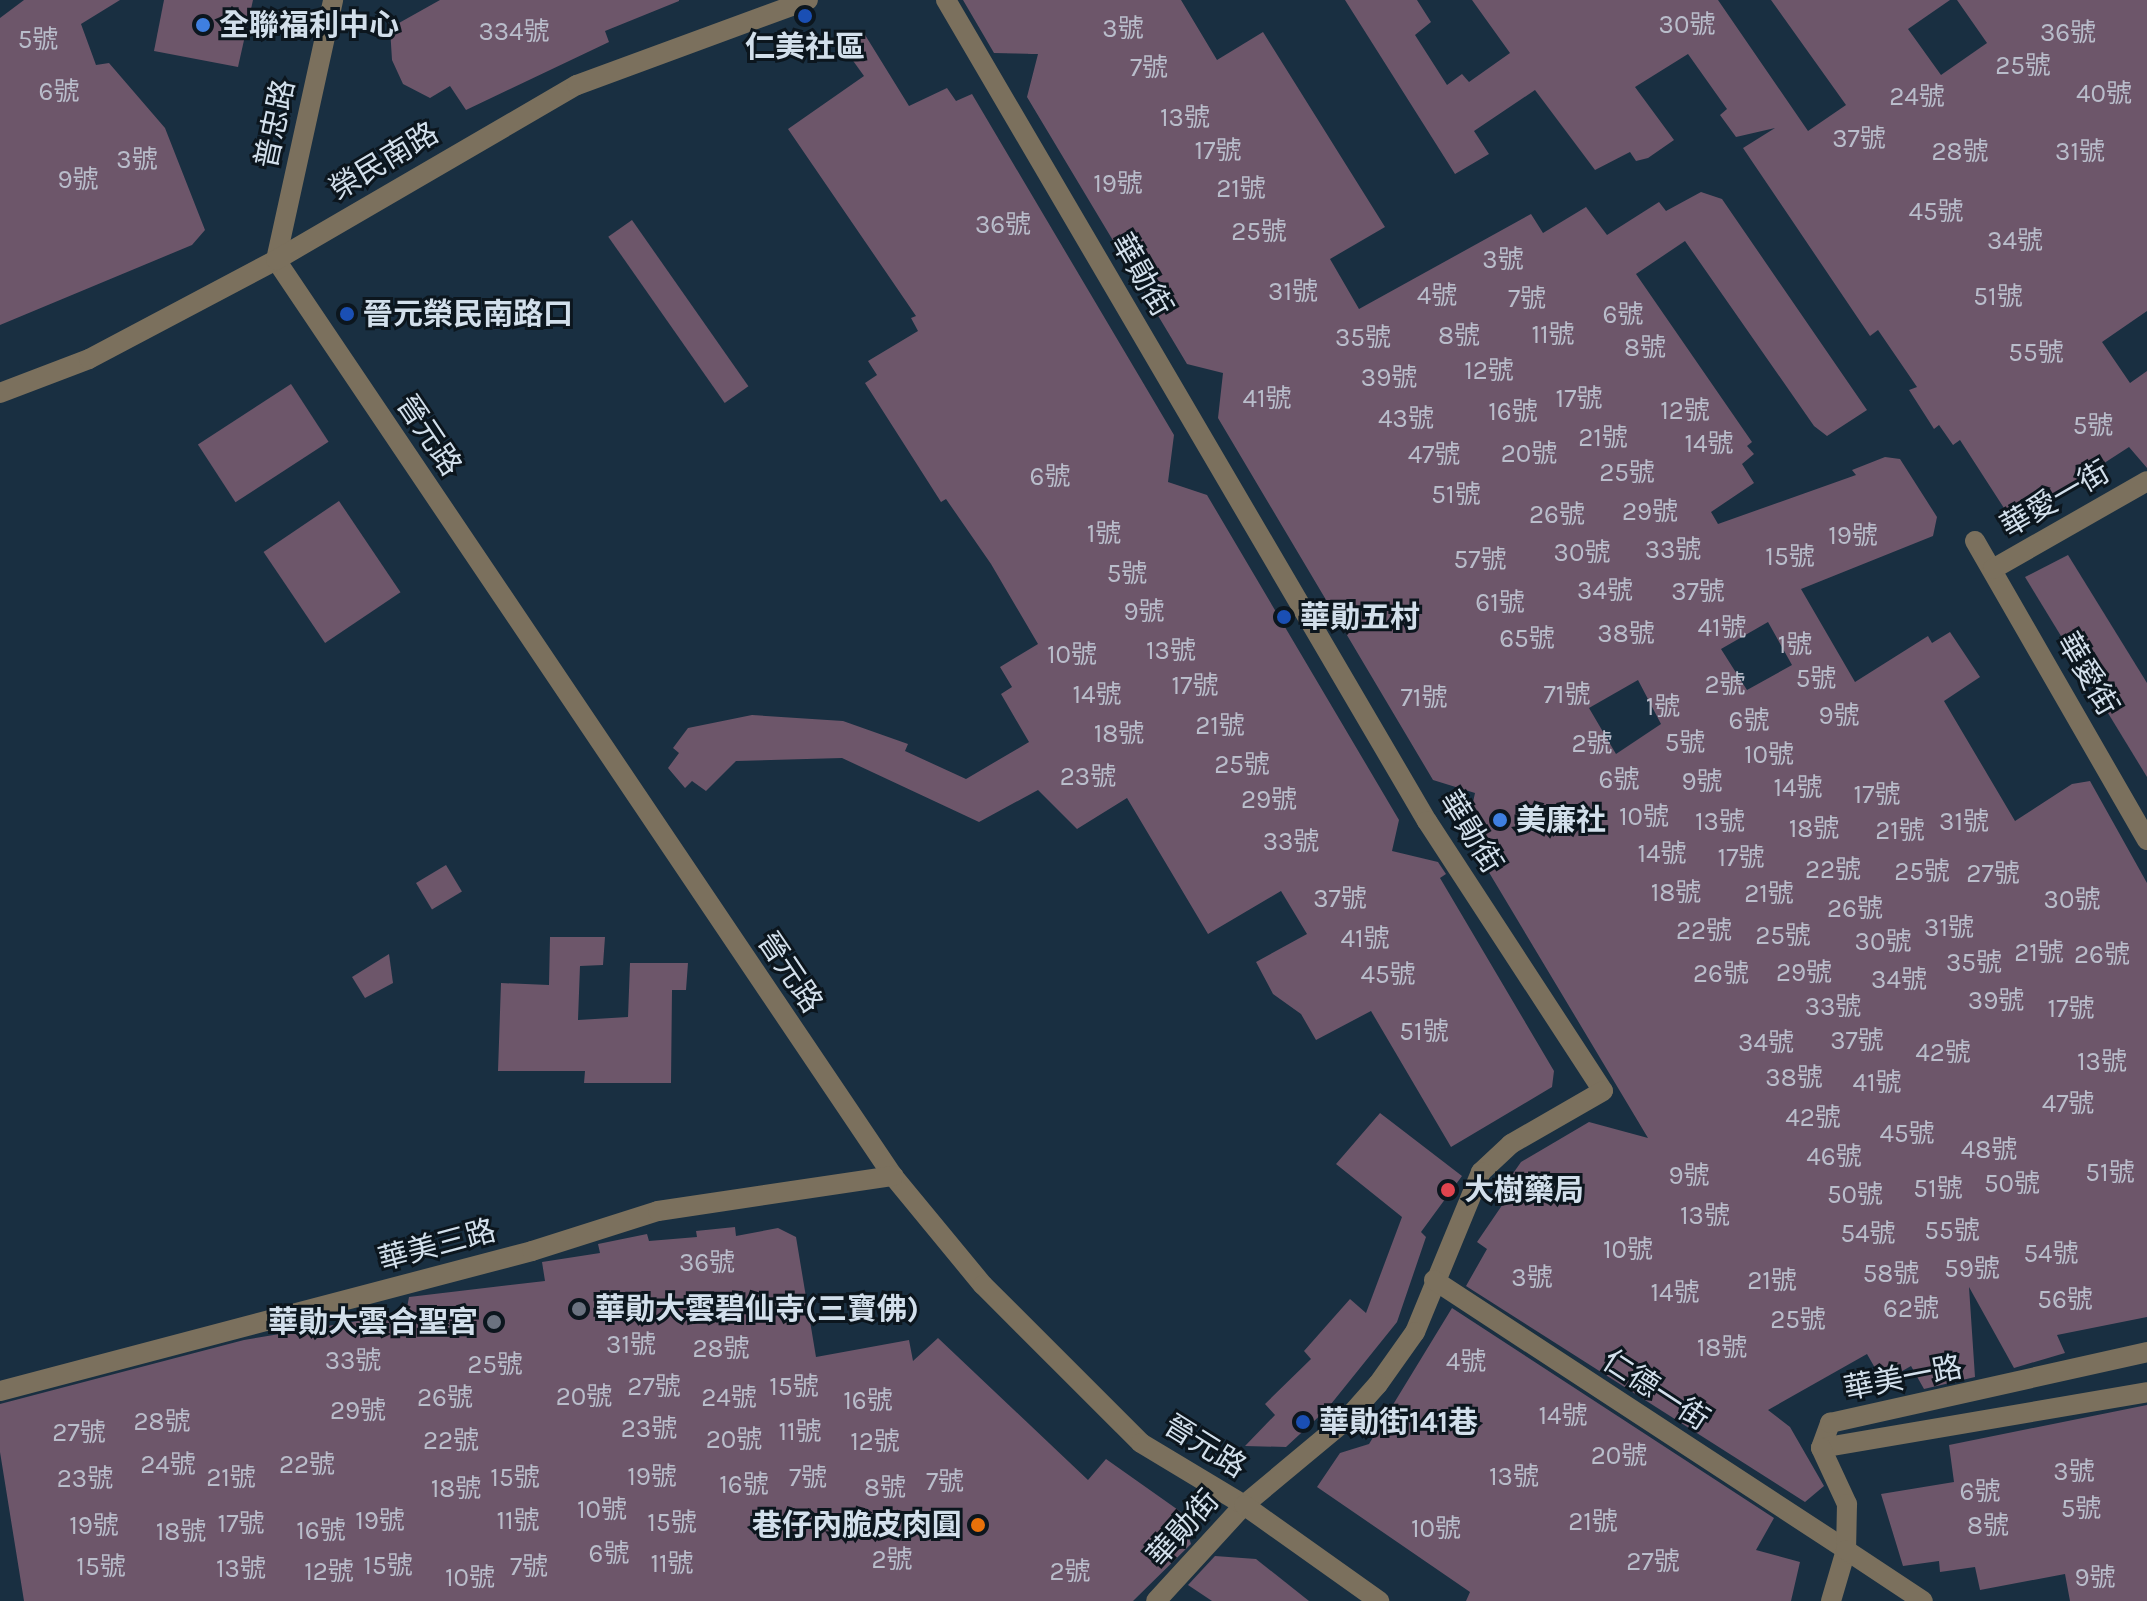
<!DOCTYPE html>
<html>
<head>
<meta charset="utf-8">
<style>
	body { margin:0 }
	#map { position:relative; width:2147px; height:1601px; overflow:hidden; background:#192f41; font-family:Karla,"Noto Sans TC",sans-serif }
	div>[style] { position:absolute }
	.building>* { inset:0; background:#6d566a; transform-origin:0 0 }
	.minor>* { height:20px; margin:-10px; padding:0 10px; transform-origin:10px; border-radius:10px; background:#7b705d }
	.dots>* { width:22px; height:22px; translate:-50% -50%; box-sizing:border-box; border:4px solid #0c161e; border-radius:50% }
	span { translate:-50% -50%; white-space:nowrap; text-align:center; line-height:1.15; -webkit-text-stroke:6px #0c161e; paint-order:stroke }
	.number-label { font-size:26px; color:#b9bdcb }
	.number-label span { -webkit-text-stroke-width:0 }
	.poi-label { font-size:30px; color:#d2dfeb; font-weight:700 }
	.left { translate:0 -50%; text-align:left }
	.right { translate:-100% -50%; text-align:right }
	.street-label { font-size:30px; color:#d2dfeb }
</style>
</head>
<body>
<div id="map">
	<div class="building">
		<div style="clip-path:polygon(24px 0,120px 0,81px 24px,96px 65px,109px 63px,165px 128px,205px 230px,192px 245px,0 325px,0 18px)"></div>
		<div style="clip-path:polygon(164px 0,253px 0,238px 67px,154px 51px)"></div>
		<div style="clip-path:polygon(440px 0,679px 0,679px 1px,605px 31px,609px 42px,466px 110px,450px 86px,430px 98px,403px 84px,392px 60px,390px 28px)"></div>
		<div style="clip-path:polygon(evenodd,963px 0,1181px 0,1217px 60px,1263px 32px,1385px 227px,1330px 259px,1359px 309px,1531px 214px,1543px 233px,1586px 207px,1607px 235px,1659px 202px,1666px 211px,1701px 192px,1722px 199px,1867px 410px,1827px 436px,1814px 426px,1685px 241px,1636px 274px,1752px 442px,1747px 446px,1754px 454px,1742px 464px,1754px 483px,1711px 512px,1718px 524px,1856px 475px,1852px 470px,1885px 457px,1900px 459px,1937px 517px,1933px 536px,1801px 589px,1855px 682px,1928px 636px,1932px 643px,1950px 632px,1980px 677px,1944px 701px,2015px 821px,2072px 784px,2090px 781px,2147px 883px,2147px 1317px,2057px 1335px,2065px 1353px,2014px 1368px,1969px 1287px,1975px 1377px,1924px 1389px,1911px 1366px,1883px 1382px,1867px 1354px,1768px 1410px,1790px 1427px,1824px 1486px,1805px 1502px,1466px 1286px,1487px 1249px,1477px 1242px,1507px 1198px,1500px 1192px,1521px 1162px,1589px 1122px,1648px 1138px,1466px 834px,1475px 793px,1433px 780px,1218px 418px,1223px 373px,1187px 364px,1027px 97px,1038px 54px,994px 53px,963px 0,1768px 622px,1792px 665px,1747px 690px,1721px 649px,1768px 622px,963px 0,1638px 680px,1661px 724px,1616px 754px,1589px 708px,1638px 680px)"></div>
		<div style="clip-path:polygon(1345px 0,1417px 0,1431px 22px,1415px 35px,1447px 85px,1462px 74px,1469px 82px,1510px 53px,1472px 0,1718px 0,1808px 131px,1846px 105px,1771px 0,1950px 0,1908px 29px,1941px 75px,1987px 43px,1957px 0,2147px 0,2147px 311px,2102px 342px,2130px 383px,2147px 371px,2147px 468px,2129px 447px,2013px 522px,1960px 440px,1953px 445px,1939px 425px,1934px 429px,1909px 390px,1917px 387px,1878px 330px,1870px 336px,1743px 148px,1775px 128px,1736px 137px,1720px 115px,1727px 109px,1688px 54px,1635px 87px,1674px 140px,1648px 158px,1636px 161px,1630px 152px,1595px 170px,1535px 90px,1474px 131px,1489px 154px,1455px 174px)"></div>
		<div style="clip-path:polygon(862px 30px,909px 106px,947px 88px,956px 101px,972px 94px,1174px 435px,1168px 482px,1207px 495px,1399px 820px,1392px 851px,1438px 862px,1446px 874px,1440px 878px,1554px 1071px,1552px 1087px,1451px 1147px,1371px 1011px,1316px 1040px,1301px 1014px,1273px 994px,1256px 962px,1307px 934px,1281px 891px,1208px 934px,1127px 798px,1077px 829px,1038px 790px,979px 822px,842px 758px,736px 761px,706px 791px,692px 781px,685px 788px,668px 768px,679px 753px,673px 748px,688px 728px,752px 715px,843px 721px,908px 744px,905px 751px,966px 779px,1029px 742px,1001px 694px,1012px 687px,1000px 667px,1038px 644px,991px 564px,946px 499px,941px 502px,865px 383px,877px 375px,868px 361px,918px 331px,911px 318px,916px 316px,788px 129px,864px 76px,841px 44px)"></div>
		<div style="left:632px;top:220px;width:203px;height:29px;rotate:55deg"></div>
		<div style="left:291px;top:384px;width:69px;height:111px;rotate:57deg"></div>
		<div style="left:339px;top:501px;width:110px;height:91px;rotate:56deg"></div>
		<div style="clip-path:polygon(2068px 555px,2147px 683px,2147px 777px,2025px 577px)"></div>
		<div style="left:446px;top:865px;width:31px;height:35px;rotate:59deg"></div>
		<div style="clip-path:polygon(550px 937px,605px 937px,603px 965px,580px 966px,578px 1020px,628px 1017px,630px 963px,688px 963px,686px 990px,672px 990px,671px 1083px,584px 1083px,585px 1071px,498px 1071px,501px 983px,549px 985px)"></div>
		<div style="clip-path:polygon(389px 954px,393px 983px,365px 998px,352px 977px)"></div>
		<div style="clip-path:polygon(1380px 1113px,1462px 1176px,1421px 1232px,1426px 1237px,1397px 1322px,1327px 1409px,1286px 1447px,1245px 1446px,1275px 1415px,1265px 1404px,1311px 1359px,1304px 1351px,1350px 1299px,1366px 1313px,1402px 1217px,1336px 1164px)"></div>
		<div style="clip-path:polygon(735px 1227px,736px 1236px,778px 1228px,796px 1237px,816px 1357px,909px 1340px,913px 1361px,938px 1338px,1088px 1480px,1106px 1459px,1181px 1512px,1191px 1544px,1133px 1601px,24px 1601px,0 1452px,0 1404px,244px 1340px,406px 1313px,409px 1297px,545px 1281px,542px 1262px,600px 1253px,598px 1244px,647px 1234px,649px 1241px,697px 1237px,696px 1231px)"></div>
		<div style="clip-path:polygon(1452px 1308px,1774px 1518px,1756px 1550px,1800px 1562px,1791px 1601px,1466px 1601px,1470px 1592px,1317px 1487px,1340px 1453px,1369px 1444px)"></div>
		<div style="clip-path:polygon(2147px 1405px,2147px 1601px,2070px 1601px,2065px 1574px,1980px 1590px,1975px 1567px,1940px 1572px,1939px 1561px,1903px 1566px,1881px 1494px,1954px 1482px,1949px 1445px)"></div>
		<div style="clip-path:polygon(1215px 1556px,1256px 1559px,1309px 1601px,1212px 1601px,1188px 1585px)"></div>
	</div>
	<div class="minor">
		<div style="left:946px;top:0;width:952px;rotate:59.64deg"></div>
		<div style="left:1427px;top:821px;width:322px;rotate:56.9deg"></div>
		<div style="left:1603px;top:1091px;width:106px;rotate:150.1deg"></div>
		<div style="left:1511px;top:1144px;width:41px;rotate:137deg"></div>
		<div style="left:1481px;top:1172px;width:173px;rotate:112.4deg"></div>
		<div style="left:1415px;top:1332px;width:64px;rotate:125.4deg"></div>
		<div style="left:1378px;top:1384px;width:48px;rotate:131.6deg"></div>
		<div style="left:1346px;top:1420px;width:133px;rotate:140.2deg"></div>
		<div style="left:1244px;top:1505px;width:130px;rotate:132.5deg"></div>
		<div style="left:276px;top:260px;width:1104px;rotate:56.04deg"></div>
		<div style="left:893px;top:1176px;width:141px;rotate:50.5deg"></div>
		<div style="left:983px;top:1285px;width:223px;rotate:45deg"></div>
		<div style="left:1141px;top:1443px;width:120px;rotate:31deg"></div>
		<div style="left:1244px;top:1505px;width:166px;rotate:35.4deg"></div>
		<div style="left:276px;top:260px;width:266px;rotate:-77.6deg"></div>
		<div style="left:0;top:393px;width:95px;rotate:-20.9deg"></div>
		<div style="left:89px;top:359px;width:212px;rotate:-27.9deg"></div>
		<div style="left:276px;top:260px;width:348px;rotate:-30.2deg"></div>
		<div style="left:577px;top:85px;width:246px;rotate:-20.2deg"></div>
		<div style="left:1975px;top:541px;width:345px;rotate:60.1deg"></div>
		<div style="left:1993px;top:569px;width:177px;rotate:-29.7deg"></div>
		<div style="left:1434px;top:1280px;width:493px;rotate:33.2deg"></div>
		<div style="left:1846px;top:1550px;width:53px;rotate:106.4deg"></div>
		<div style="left:0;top:1391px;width:550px;rotate:-14.74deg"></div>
		<div style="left:532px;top:1251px;width:132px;rotate:-17.6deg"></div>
		<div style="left:658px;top:1211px;width:238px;rotate:-8.5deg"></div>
		<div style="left:1821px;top:1448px;width:27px;rotate:-70deg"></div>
		<div style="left:1830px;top:1423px;width:325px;rotate:-12.6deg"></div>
		<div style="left:1821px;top:1448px;width:331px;rotate:-9.7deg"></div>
		<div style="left:1821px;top:1448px;width:62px;rotate:65.1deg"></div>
		<div style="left:1847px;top:1504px;width:46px;rotate:91.2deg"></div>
		<div style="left:1846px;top:1550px;width:92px;rotate:33.5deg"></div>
	</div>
	<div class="dots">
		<div style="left:805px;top:16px;background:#1a4fb4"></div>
		<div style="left:203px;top:25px;background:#3f7fe0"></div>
		<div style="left:347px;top:314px;background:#1a4fb4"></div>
		<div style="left:1284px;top:617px;background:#1a4fb4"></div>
		<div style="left:1500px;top:820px;background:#3f7fe0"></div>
		<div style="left:1448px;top:1190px;background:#e0444e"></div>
		<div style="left:579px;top:1309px;background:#6b7280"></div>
		<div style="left:494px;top:1322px;background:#6b7280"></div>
		<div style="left:1303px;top:1422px;background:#1a4fb4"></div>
		<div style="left:978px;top:1525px;background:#e8710a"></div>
	</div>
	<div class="number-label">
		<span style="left:1687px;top:25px">30號</span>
		<span style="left:1123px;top:29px">3號</span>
		<span style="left:514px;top:32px">334號</span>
		<span style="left:2068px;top:33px">36號</span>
		<span style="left:38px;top:40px">5號</span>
		<span style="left:2023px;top:66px">25號</span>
		<span style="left:1149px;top:68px">7號</span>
		<span style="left:59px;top:92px">6號</span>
		<span style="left:2104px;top:94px">40號</span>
		<span style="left:1917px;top:97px">24號</span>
		<span style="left:1185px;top:118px">13號</span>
		<span style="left:1859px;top:139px">37號</span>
		<span style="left:1218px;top:151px">17號</span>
		<span style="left:1960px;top:152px">28號</span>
		<span style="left:2080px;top:152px">31號</span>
		<span style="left:137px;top:160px">3號</span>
		<span style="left:78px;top:180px">9號</span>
		<span style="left:1118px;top:184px">19號</span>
		<span style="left:1241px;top:189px">21號</span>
		<span style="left:1936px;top:212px">45號</span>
		<span style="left:1003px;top:225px">36號</span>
		<span style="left:1259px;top:232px">25號</span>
		<span style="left:2015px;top:241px">34號</span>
		<span style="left:1503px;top:260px">3號</span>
		<span style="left:1293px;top:292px">31號</span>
		<span style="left:1437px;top:296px">4號</span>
		<span style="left:1998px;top:297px">51號</span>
		<span style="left:1527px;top:299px">7號</span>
		<span style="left:1623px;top:315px">6號</span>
		<span style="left:1553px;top:335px">11號</span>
		<span style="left:1459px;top:336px">8號</span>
		<span style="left:1363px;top:338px">35號</span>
		<span style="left:1645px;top:348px">8號</span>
		<span style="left:2036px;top:353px">55號</span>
		<span style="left:1489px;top:371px">12號</span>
		<span style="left:1389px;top:378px">39號</span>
		<span style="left:1267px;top:399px">41號</span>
		<span style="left:1579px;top:399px">17號</span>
		<span style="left:1685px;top:411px">12號</span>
		<span style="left:1513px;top:412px">16號</span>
		<span style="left:1406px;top:419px">43號</span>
		<span style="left:2093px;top:426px">5號</span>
		<span style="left:1603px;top:438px">21號</span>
		<span style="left:1709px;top:444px">14號</span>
		<span style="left:1529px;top:454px">20號</span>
		<span style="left:1434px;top:455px">47號</span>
		<span style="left:1627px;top:473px">25號</span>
		<span style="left:1050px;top:477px">6號</span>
		<span style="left:1456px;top:495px">51號</span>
		<span style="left:1650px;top:512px">29號</span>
		<span style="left:1557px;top:515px">26號</span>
		<span style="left:1104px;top:534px">1號</span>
		<span style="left:1853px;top:536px">19號</span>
		<span style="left:1673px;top:550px">33號</span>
		<span style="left:1582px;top:553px">30號</span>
		<span style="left:1790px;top:557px">15號</span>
		<span style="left:1480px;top:560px">57號</span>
		<span style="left:1127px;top:574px">5號</span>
		<span style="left:1605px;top:591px">34號</span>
		<span style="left:1698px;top:592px">37號</span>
		<span style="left:1500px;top:603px">61號</span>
		<span style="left:1144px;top:612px">9號</span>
		<span style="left:1722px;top:628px">41號</span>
		<span style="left:1626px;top:634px">38號</span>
		<span style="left:1527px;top:639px">65號</span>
		<span style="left:1795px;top:645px">1號</span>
		<span style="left:1171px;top:651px">13號</span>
		<span style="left:1072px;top:655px">10號</span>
		<span style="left:1816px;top:679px">5號</span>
		<span style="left:1725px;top:685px">2號</span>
		<span style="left:1195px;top:686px">17號</span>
		<span style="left:1097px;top:695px">14號</span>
		<span style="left:1567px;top:695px">71號</span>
		<span style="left:1424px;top:698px">71號</span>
		<span style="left:1663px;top:707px">1號</span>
		<span style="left:1839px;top:716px">9號</span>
		<span style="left:1749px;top:721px">6號</span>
		<span style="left:1220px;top:726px">21號</span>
		<span style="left:1119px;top:734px">18號</span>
		<span style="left:1685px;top:743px">5號</span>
		<span style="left:1592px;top:744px">2號</span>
		<span style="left:1769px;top:755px">10號</span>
		<span style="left:1242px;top:765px">25號</span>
		<span style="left:1088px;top:777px">23號</span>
		<span style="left:1619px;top:780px">6號</span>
		<span style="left:1702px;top:782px">9號</span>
		<span style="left:1798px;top:788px">14號</span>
		<span style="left:1877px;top:795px">17號</span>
		<span style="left:1269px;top:800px">29號</span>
		<span style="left:1644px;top:817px">10號</span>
		<span style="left:1720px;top:822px">13號</span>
		<span style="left:1964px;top:822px">31號</span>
		<span style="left:1814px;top:829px">18號</span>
		<span style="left:1900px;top:831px">21號</span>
		<span style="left:1291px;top:842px">33號</span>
		<span style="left:1662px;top:854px">14號</span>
		<span style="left:1741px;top:858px">17號</span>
		<span style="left:1833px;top:870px">22號</span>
		<span style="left:1922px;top:872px">25號</span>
		<span style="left:1993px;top:874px">27號</span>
		<span style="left:1676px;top:893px">18號</span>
		<span style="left:1769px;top:894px">21號</span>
		<span style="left:1340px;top:899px">37號</span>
		<span style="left:2072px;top:900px">30號</span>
		<span style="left:1855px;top:909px">26號</span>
		<span style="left:1949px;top:928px">31號</span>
		<span style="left:1704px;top:931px">22號</span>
		<span style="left:1783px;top:936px">25號</span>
		<span style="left:1365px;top:939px">41號</span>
		<span style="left:1883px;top:942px">30號</span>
		<span style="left:2039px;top:953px">21號</span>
		<span style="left:2102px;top:955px">26號</span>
		<span style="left:1974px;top:963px">35號</span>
		<span style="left:1804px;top:973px">29號</span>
		<span style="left:1721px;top:974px">26號</span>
		<span style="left:1388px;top:975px">45號</span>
		<span style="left:1899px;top:980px">34號</span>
		<span style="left:1996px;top:1001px">39號</span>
		<span style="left:1833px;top:1007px">33號</span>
		<span style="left:2071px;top:1009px">17號</span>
		<span style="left:1424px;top:1032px">51號</span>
		<span style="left:1857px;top:1041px">37號</span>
		<span style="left:1766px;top:1043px">34號</span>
		<span style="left:1943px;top:1053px">42號</span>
		<span style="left:2102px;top:1062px">13號</span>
		<span style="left:1794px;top:1078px">38號</span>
		<span style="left:1877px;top:1083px">41號</span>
		<span style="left:2068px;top:1104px">47號</span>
		<span style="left:1813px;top:1118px">42號</span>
		<span style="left:1907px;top:1134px">45號</span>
		<span style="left:1989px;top:1150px">48號</span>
		<span style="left:1834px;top:1157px">46號</span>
		<span style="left:2110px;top:1173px">51號</span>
		<span style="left:1689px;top:1176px">9號</span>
		<span style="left:2012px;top:1184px">50號</span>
		<span style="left:1938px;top:1189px">51號</span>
		<span style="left:1855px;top:1195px">50號</span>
		<span style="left:1705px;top:1216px">13號</span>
		<span style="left:1952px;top:1231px">55號</span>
		<span style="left:1868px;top:1234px">54號</span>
		<span style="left:1628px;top:1250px">10號</span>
		<span style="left:2051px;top:1254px">54號</span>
		<span style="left:707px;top:1263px">36號</span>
		<span style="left:1972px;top:1269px">59號</span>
		<span style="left:1891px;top:1274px">58號</span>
		<span style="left:1532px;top:1278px">3號</span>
		<span style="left:1772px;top:1281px">21號</span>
		<span style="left:1675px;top:1293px">14號</span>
		<span style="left:2065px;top:1300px">56號</span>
		<span style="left:1911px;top:1309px">62號</span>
		<span style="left:1798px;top:1320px">25號</span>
		<span style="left:631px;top:1345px">31號</span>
		<span style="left:1722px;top:1348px">18號</span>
		<span style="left:721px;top:1349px">28號</span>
		<span style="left:353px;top:1361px">33號</span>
		<span style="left:1466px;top:1362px">4號</span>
		<span style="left:495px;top:1365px">25號</span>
		<span style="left:654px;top:1387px">27號</span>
		<span style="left:794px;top:1387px">15號</span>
		<span style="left:584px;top:1397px">20號</span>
		<span style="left:445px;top:1398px">26號</span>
		<span style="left:729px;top:1398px">24號</span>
		<span style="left:868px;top:1401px">16號</span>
		<span style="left:358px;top:1411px">29號</span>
		<span style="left:1563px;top:1416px">14號</span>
		<span style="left:162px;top:1422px">28號</span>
		<span style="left:649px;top:1429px">23號</span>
		<span style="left:800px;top:1432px">11號</span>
		<span style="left:79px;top:1433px">27號</span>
		<span style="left:734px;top:1440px">20號</span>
		<span style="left:451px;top:1441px">22號</span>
		<span style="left:875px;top:1442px">12號</span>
		<span style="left:1619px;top:1456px">20號</span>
		<span style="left:168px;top:1465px">24號</span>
		<span style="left:307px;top:1465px">22號</span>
		<span style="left:2074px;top:1472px">3號</span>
		<span style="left:652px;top:1477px">19號</span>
		<span style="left:1514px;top:1477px">13號</span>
		<span style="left:231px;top:1478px">21號</span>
		<span style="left:515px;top:1478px">15號</span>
		<span style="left:808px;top:1478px">7號</span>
		<span style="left:85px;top:1479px">23號</span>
		<span style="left:945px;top:1482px">7號</span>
		<span style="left:744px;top:1485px">16號</span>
		<span style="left:885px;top:1488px">8號</span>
		<span style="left:456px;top:1489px">18號</span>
		<span style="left:1980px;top:1492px">6號</span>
		<span style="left:2081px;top:1509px">5號</span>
		<span style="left:602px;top:1510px">10號</span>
		<span style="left:380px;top:1521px">19號</span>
		<span style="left:518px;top:1521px">11號</span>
		<span style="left:1593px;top:1522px">21號</span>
		<span style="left:672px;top:1523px">15號</span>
		<span style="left:241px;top:1524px">17號</span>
		<span style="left:94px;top:1526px">19號</span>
		<span style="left:1988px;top:1526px">8號</span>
		<span style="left:1436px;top:1529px">10號</span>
		<span style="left:321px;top:1531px">16號</span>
		<span style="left:181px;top:1532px">18號</span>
		<span style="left:609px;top:1554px">6號</span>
		<span style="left:892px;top:1560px">2號</span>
		<span style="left:1653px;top:1562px">27號</span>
		<span style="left:672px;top:1564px">11號</span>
		<span style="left:388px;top:1566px">15號</span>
		<span style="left:101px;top:1567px">15號</span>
		<span style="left:529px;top:1567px">7號</span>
		<span style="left:241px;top:1569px">13號</span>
		<span style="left:329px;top:1572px">12號</span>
		<span style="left:1070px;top:1572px">2號</span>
		<span style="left:470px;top:1578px">10號</span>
		<span style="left:2095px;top:1578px">9號</span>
	</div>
	<div class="poi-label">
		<span class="left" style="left:219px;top:25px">全聯福利中心</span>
		<span style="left:805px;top:47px">仁美社區</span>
		<span class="left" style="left:363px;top:314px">晉元榮民南路口</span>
		<span class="left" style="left:1300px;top:617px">華勛五村</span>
		<span class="left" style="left:1516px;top:820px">美廉社</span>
		<span class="left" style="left:1464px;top:1190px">大樹藥局</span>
		<span class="left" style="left:595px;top:1309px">華勛大雲碧仙寺(三寶佛)</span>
		<span class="right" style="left:478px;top:1322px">華勛大雲合聖宮</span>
		<span class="left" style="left:1319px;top:1422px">華勛街141巷</span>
		<span class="right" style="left:962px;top:1525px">巷仔內脆皮肉圓</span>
	</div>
	<div class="street-label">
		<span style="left:275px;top:124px;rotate:-78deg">普忠路</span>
		<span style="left:384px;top:161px;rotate:-31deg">榮民南路</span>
		<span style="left:1142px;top:275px;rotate:60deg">華勛街</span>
		<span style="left:429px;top:435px;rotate:56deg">晉元路</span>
		<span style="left:2055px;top:499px;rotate:-30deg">華愛一街</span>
		<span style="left:2088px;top:674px;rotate:60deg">華愛街</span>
		<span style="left:1471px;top:832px;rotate:58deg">華勛街</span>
		<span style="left:790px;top:972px;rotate:56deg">晉元路</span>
		<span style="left:437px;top:1245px;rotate:-15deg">華美三路</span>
		<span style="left:1903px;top:1378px;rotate:-11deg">華美一路</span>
		<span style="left:1656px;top:1390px;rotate:33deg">仁德一街</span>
		<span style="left:1205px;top:1446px;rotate:32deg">晉元路</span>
		<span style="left:1183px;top:1528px;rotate:-48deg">華勛街</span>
	</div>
</div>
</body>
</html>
